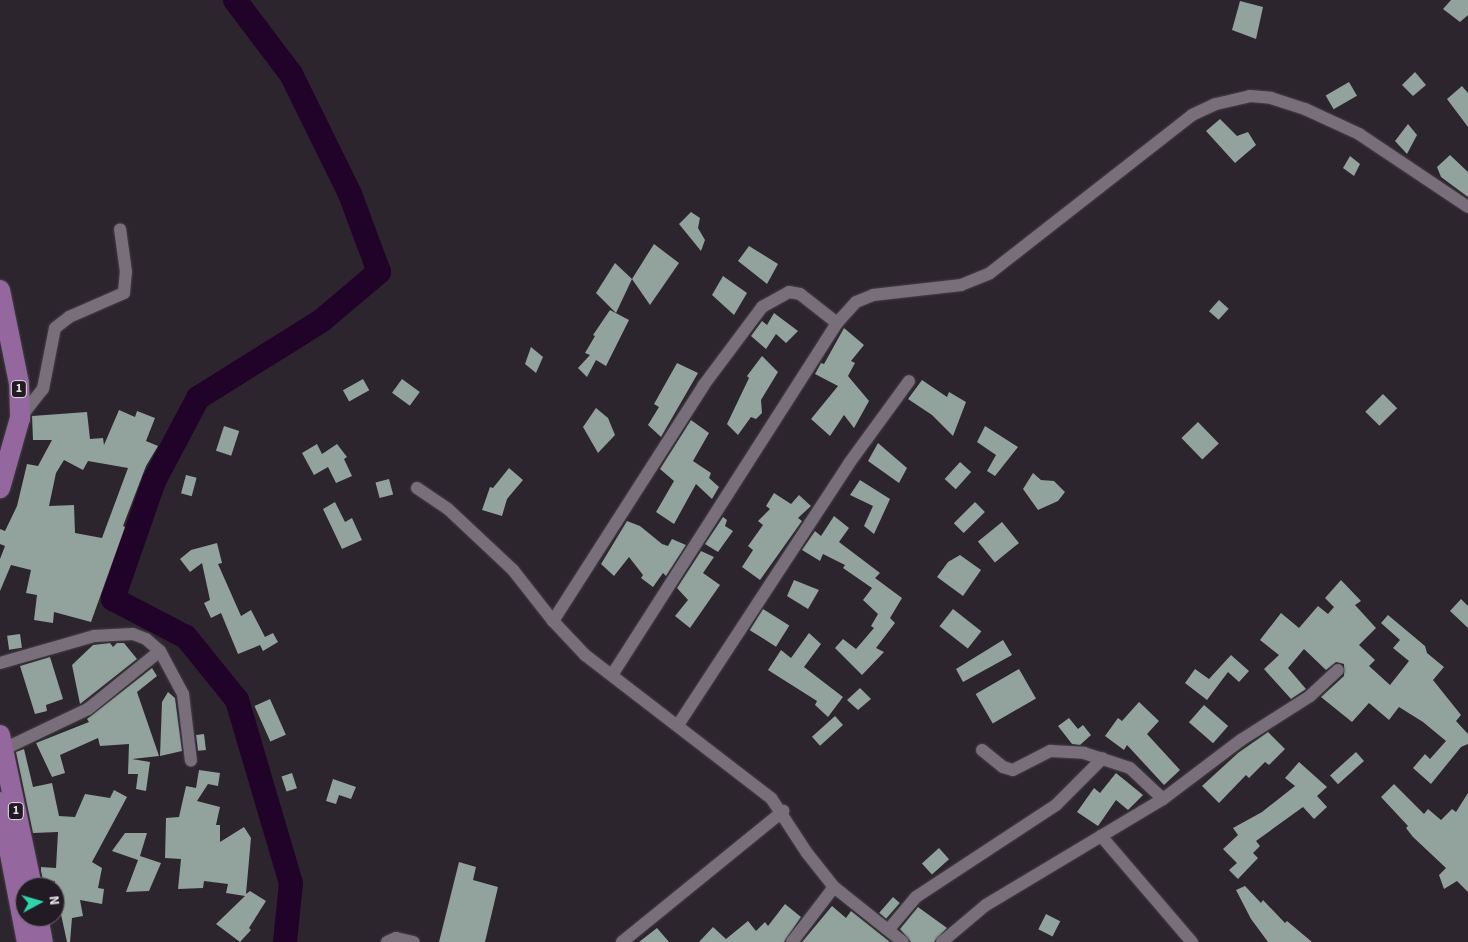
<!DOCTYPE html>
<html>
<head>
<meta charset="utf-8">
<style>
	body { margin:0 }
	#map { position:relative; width:1468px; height:942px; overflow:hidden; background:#2c252e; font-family:"Source Sans 3",sans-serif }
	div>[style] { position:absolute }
	.river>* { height:24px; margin:-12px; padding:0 12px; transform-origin:12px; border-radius:12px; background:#210228 }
	.building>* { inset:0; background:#92a29c; transform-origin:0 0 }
	.roads { filter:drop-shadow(0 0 1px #474148) drop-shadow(0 0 1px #474148) }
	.minor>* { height:12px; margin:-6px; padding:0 6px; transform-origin:6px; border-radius:6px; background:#786f7a }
	.primary>* { height:20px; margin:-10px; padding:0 10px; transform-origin:10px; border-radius:10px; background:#94679f }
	span { translate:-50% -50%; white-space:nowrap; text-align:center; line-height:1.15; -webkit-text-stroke:5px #231b24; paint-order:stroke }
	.shield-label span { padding:1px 4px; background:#231b24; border:1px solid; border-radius:4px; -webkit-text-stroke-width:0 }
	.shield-label { font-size:12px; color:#e6e1e8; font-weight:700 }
	.north { position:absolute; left:15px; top:877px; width:50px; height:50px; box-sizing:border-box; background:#231b24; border:1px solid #716a72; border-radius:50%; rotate:84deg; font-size:14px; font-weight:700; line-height:20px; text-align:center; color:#e6e1e8 }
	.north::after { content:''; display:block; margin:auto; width:18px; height:22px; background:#2ed4aa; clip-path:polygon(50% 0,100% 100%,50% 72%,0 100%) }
</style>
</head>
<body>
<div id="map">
	<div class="river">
		<div style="left:235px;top:0;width:93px;rotate:52.9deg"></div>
		<div style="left:291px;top:74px;width:134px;rotate:63.8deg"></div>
		<div style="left:350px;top:194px;width:83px;rotate:69.6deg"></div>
		<div style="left:379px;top:272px;width:76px;rotate:139.8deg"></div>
		<div style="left:321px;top:321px;width:145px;rotate:148deg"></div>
		<div style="left:198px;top:398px;width:94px;rotate:117.9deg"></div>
		<div style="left:154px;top:481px;width:125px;rotate:109.2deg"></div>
		<div style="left:113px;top:599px;width:82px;rotate:27.5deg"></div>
		<div style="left:186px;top:637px;width:81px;rotate:51deg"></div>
		<div style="left:237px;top:700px;width:191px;rotate:73.6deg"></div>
		<div style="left:291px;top:883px;width:59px;rotate:95.8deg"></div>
	</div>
	<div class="building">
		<div style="clip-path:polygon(1451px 0,1468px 0,1468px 15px,1460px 22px,1443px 9px)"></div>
		<div style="clip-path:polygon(1240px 1px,1263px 7px,1256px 39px,1232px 30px)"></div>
		<div style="clip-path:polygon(1415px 72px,1426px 85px,1413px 96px,1402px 85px)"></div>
		<div style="left:1349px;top:82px;width:16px;height:27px;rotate:60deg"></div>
		<div style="clip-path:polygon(1462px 86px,1468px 93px,1468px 127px,1447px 99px)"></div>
		<div style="clip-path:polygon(1220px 119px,1237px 136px,1248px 132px,1256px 145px,1235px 163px,1206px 131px)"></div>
		<div style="clip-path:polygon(1408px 124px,1417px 135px,1407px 154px,1395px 141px)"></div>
		<div style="clip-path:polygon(1450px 155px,1468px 172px,1468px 197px,1441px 177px,1437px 167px)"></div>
		<div style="clip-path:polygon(1350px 156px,1360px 164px,1354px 176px,1343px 168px)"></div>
		<div style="clip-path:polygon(691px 212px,700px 218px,698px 228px,705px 240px,701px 251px,679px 224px)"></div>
		<div style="clip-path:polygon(654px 244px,679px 263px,650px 305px,632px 279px)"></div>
		<div style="clip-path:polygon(749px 246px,778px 264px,767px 284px,738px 261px)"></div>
		<div style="clip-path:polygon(615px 263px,632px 279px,616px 313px,596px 293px)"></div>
		<div style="clip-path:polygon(723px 276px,747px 293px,734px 315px,712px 295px)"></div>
		<div style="left:1219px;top:300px;width:13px;height:15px;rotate:42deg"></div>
		<div style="clip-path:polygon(610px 310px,629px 320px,606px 366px,596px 360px,587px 377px,578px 368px,590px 355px,585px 353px,595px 336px,593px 335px)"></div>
		<div style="clip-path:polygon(774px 313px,798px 331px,786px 343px,776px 334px,766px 349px,751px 336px,762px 321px,767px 325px)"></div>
		<div style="clip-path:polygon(844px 328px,864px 345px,851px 361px,855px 363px,848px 376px,869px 401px,854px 428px,844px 415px,830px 436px,811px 419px,838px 386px,815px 374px,821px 363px,824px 364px)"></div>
		<div style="clip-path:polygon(531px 347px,543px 357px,536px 373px,525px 364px)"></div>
		<div style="clip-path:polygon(762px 356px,778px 372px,761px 400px,762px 413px,756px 419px,751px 417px,738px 435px,727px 424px,749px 378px,747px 376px)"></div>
		<div style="clip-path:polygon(677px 363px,698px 373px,661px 437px,648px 425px,659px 407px,654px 404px)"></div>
		<div style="left:363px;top:379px;width:13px;height:23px;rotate:61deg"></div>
		<div style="left:402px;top:379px;width:22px;height:17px;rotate:36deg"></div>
		<div style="clip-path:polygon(922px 380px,947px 397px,949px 392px,966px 402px,953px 436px,932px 415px,908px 399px)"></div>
		<div style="left:1383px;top:394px;width:20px;height:25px;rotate:45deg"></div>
		<div style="clip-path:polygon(596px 408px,608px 418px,615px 435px,598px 453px,583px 427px)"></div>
		<div style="clip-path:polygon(evenodd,119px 410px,135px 417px,137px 411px,155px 418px,146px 441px,158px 446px,146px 466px,123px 526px,125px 527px,91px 622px,54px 612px,53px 623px,34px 620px,37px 595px,26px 593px,31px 570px,11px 565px,0 591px,0 559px,5px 546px,0 544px,0 529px,5px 531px,17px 506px,27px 464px,38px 466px,52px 440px,33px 440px,32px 416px,87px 412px,90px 439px,103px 438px,104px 445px,119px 410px,64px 460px,83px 470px,88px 461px,128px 468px,102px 538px,75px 533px,74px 505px,49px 506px,56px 473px,64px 460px)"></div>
		<div style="clip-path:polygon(691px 420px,709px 433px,693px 461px,711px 473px,709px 478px,719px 487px,712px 499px,696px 484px,674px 524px,656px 512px,674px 481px,660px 469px)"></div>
		<div style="left:1198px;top:422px;width:30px;height:23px;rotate:46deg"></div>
		<div style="left:224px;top:426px;width:16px;height:26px;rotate:18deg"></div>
		<div style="clip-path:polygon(985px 426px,1018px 447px,995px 476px,987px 471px,996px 455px,977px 442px)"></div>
		<div style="clip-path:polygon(878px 443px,907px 468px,899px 483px,868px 461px)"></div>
		<div style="clip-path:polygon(317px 444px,322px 454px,337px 444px,347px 457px,344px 459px,352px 476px,336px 483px,328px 467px,314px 475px,302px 453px)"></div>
		<div style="left:960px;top:462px;width:15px;height:23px;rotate:42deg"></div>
		<div style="clip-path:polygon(509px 468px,523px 480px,507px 499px,502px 516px,482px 510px,490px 487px,493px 488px)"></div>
		<div style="clip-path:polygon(1033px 473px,1041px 480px,1054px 481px,1065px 492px,1058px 501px,1038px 510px,1023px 489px)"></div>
		<div style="left:186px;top:475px;width:11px;height:19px;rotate:15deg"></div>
		<div style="left:389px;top:479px;width:16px;height:14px;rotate:75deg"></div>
		<div style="clip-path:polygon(860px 480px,890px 499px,874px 534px,864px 526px,873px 506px,850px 495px)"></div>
		<div style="clip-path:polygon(774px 493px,791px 504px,799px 495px,811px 506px,798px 518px,802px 521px,760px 580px,742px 567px,753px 550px,748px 546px,763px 525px,758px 521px,770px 509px,766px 506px)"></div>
		<div style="clip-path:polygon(335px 502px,345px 522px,352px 518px,362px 540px,342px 549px,323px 509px)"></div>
		<div style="left:975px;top:502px;width:14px;height:30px;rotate:45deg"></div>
		<div style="clip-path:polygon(834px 516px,849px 528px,839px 542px,880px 573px,875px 578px,902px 598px,890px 618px,895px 623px,876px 648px,884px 652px,862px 675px,835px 648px,843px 639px,856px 649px,874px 628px,871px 626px,878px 614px,863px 600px,872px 588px,843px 568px,845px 565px,823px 554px,820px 561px,802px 550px,815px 531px,821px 536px)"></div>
		<div style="clip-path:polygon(723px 517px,727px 520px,725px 526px,733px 531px,718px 552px,705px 544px)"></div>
		<div style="clip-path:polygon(627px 521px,640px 526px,662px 544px,668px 546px,672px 539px,686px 545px,666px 576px,663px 573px,653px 587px,641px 578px,643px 575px,629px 557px,614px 576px,601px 564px)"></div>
		<div style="left:1002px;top:522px;width:27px;height:31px;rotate:51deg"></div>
		<div style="clip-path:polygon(217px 543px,222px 563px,218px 564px,241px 616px,251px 610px,265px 637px,273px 633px,278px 642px,263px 651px,260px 645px,238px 654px,221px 613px,211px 618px,204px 603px,210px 600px,202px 563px,190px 572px,180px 559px,191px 550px)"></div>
		<div style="clip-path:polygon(701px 551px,714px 557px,703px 573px,720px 585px,690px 628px,675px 616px,688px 600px,677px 588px)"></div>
		<div style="clip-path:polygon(960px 555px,981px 570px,963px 596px,937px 577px,948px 562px)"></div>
		<div style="clip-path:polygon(794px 580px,819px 590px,808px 609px,787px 596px)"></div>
		<div style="clip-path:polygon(1341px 580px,1361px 601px,1355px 605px,1376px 628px,1359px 645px,1375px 660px,1369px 666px,1390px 685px,1409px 661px,1393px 648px,1400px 640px,1381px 623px,1388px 615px,1425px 646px,1427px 653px,1444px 667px,1433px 680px,1461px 715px,1456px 721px,1468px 734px,1468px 744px,1461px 747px,1431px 784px,1413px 768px,1425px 754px,1430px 759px,1446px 741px,1423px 722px,1399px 707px,1389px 720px,1369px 703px,1352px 722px,1321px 697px,1344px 676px,1344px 664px,1336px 662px,1326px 670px,1304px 649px,1288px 668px,1306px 689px,1291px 699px,1264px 669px,1279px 655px,1260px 640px,1281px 613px,1299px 628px,1318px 606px,1328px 614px,1334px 607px,1325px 598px)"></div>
		<div style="clip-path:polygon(1461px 599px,1468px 606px,1468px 628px,1450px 611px)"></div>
		<div style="left:763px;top:609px;width:31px;height:25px;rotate:32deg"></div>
		<div style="left:953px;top:609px;width:36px;height:22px;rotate:38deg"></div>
		<div style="clip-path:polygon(809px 633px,821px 644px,804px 667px,843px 697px,828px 717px,815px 705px,817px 701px,768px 670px,781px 650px,791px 658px)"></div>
		<div style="left:20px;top:634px;width:14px;height:13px;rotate:82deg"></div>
		<div style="clip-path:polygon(1003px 640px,1012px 655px,963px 682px,956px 669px)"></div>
		<div style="clip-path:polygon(110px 643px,113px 647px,117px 643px,124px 643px,137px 659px,80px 704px,72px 665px,93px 645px)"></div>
		<div style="clip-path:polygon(1231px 655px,1249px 671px,1239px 682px,1228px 672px,1207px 700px,1185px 683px,1195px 669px,1209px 679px)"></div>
		<div style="clip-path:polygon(50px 657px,63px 699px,46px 705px,47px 711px,35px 714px,20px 666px)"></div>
		<div style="clip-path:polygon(152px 668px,157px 676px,137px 692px,159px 756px,132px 759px,150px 762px,146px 791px,136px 789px,138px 774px,128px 774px,129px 744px,100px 746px,98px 738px,60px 755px,65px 773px,52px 777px,36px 743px,89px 722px,87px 719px)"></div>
		<div style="left:1019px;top:669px;width:34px;height:50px;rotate:60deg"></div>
		<div style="clip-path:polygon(860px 688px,871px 699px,858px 710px,847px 700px)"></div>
		<div style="clip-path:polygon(168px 692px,175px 698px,182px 751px,160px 756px,162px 702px)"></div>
		<div style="left:270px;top:699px;width:39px;height:17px;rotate:66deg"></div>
		<div style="clip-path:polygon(1139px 702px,1159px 721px,1147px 734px,1180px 770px,1164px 785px,1127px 745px,1124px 750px,1105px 736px,1118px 718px,1122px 721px)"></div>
		<div style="left:1204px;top:705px;width:32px;height:23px;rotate:41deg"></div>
		<div style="left:835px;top:716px;width:12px;height:31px;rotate:48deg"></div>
		<div style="clip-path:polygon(1069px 718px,1078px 729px,1083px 725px,1091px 735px,1080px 745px,1072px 744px,1058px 726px)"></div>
		<div style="clip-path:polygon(1268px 732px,1285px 749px,1269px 765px,1265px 762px,1249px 778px,1246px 775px,1219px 803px,1202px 786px,1238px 753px)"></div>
		<div style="left:204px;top:734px;width:16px;height:8px;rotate:83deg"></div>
		<div style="clip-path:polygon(24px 749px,33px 787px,52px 783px,59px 816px,75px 817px,85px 794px,110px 798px,114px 790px,127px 797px,92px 862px,102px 868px,98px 888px,104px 889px,102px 904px,80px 900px,83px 916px,72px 918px,70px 942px,67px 942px,59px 905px,55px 905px,55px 881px,43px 880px,41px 871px,41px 867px,56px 868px,58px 832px,33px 833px,16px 752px)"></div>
		<div style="left:1356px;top:752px;width:12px;height:35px;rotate:48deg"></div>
		<div style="clip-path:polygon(1299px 762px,1327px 787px,1317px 796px,1327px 807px,1314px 819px,1303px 807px,1256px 841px,1260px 846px,1253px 853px,1258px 858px,1238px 879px,1229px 870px,1237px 863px,1223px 849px,1238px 835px,1233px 828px,1262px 812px,1295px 786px,1285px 778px)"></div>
		<div style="clip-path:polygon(199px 770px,220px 773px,218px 786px,208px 784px,197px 801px,220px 807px,216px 825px,220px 825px,220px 842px,244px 827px,251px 838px,246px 894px,250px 891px,266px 901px,249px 928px,251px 930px,240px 942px,216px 924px,245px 896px,226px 893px,228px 884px,204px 881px,203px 888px,178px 889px,181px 859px,165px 858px,166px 818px,179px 817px,186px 786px,196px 788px)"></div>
		<div style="left:292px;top:773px;width:16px;height:11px;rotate:72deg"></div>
		<div style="clip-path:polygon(1116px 773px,1143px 795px,1128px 810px,1116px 800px,1098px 826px,1077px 812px,1094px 788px,1100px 793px)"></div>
		<div style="clip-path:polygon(333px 779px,356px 787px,351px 799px,339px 795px,336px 804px,326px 801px)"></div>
		<div style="clip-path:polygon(1394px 784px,1424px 814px,1428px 809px,1441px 820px,1452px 809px,1456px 812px,1468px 793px,1468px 892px,1457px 881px,1444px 889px,1439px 875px,1446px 868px,1413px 837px,1406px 828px,1408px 826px,1381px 797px)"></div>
		<div style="clip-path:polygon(125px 833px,147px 833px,140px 856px,161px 863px,149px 891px,126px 892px,138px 860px,112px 851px)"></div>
		<div style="left:939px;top:848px;width:15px;height:23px;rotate:48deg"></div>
		<div style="clip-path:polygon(459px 862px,476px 867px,473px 880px,498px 887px,485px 942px,439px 942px)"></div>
		<div style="clip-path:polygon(1245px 886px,1261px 903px,1263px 900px,1285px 923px,1287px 921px,1312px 942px,1268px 942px,1251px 919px,1236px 890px)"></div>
		<div style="left:893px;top:897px;width:9px;height:21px;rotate:41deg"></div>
		<div style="clip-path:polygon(785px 904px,801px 917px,784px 942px,699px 942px,713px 927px,726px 939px,748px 921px,756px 931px,765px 922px,768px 926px)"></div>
		<div style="clip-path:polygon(832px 906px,846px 918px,851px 911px,890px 942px,802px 942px)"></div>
		<div style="clip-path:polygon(918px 907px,947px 928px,934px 942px,911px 942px,900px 929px)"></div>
		<div style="left:1046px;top:914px;width:16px;height:17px;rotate:27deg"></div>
		<div style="clip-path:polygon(657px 928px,669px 942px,639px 942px)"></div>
	</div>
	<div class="roads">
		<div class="minor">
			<div style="left:20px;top:418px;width:37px;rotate:-52deg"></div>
			<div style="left:43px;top:389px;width:62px;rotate:-78.9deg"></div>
			<div style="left:55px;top:328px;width:18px;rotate:-38deg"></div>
			<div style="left:69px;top:317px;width:60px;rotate:-23.6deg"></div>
			<div style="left:124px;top:293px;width:21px;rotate:-85deg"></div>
			<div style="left:126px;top:272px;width:43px;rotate:-97.9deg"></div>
			<div style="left:417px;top:488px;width:37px;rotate:34deg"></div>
			<div style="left:448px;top:509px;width:89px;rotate:43.2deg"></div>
			<div style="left:513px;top:570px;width:65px;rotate:51.9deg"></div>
			<div style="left:553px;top:621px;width:47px;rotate:46.7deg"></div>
			<div style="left:585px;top:655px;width:235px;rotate:37.6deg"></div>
			<div style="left:771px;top:798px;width:66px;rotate:56.8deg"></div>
			<div style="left:807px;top:853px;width:43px;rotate:51.5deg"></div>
			<div style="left:834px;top:887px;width:88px;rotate:38.6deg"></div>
			<div style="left:553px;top:621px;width:279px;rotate:-57.4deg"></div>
			<div style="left:703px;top:386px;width:99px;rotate:-53.2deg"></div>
			<div style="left:762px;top:307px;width:31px;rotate:-29deg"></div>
			<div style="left:789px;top:292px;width:11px;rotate:10deg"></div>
			<div style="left:800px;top:294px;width:47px;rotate:38.1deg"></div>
			<div style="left:0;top:663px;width:98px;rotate:-16deg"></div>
			<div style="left:94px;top:636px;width:39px;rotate:-3deg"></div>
			<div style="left:133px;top:634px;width:14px;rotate:21deg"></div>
			<div style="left:146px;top:639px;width:18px;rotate:41deg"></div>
			<div style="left:160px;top:651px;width:49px;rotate:61.9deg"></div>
			<div style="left:183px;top:694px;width:67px;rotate:83.2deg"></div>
			<div style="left:612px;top:675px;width:418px;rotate:-57.4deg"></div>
			<div style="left:837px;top:323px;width:28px;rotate:-48deg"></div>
			<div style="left:856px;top:302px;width:18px;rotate:-22deg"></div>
			<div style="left:873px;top:295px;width:89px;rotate:-6.5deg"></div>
			<div style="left:961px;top:285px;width:31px;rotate:-22deg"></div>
			<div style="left:990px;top:273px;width:256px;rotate:-38deg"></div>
			<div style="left:1192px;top:115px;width:26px;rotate:-25deg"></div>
			<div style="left:1216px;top:104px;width:35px;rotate:-13deg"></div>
			<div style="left:1250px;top:96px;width:21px;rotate:5deg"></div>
			<div style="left:1271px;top:98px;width:36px;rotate:18deg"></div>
			<div style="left:1305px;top:109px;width:60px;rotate:24.8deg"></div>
			<div style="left:1359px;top:134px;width:131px;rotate:33.8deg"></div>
			<div style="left:678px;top:725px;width:314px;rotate:-56.8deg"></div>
			<div style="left:850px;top:462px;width:100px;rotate:-53.9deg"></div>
			<div style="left:4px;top:749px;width:93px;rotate:-25.5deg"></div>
			<div style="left:88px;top:709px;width:92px;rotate:-38.9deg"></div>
			<div style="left:982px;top:750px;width:27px;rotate:39deg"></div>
			<div style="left:1003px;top:767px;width:10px;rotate:17deg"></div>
			<div style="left:1013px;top:770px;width:42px;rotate:-27.2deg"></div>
			<div style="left:1050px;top:751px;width:34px;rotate:3deg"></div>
			<div style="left:1084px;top:753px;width:48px;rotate:18.1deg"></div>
			<div style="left:1130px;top:768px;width:45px;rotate:43.2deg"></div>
			<div style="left:1101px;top:836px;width:140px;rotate:49.4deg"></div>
			<div style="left:889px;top:929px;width:42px;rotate:-49.8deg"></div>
			<div style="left:916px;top:897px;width:168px;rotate:-33.3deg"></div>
			<div style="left:1056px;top:805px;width:66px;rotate:-45deg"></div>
			<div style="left:387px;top:942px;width:10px;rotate:-24deg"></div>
			<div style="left:396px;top:938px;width:18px;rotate:13deg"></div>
			<div style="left:622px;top:942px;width:208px;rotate:-39.1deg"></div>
			<div style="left:792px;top:942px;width:69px;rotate:-52.6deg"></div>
			<div style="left:942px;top:942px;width:57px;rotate:-40.1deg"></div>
			<div style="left:986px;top:905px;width:206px;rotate:-30.9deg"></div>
			<div style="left:1163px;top:799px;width:98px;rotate:-37.1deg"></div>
			<div style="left:1241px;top:740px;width:82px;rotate:-32.5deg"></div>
			<div style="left:1310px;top:696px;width:38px;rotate:-43deg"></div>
		</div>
		<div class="primary">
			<div style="left:0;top:290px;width:95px;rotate:78.5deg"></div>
			<div style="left:19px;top:383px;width:35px;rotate:88deg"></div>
			<div style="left:20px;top:418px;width:73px;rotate:105.9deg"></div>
			<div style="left:0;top:735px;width:155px;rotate:78.1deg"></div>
			<div style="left:0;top:802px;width:143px;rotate:79.1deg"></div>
			<div style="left:38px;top:917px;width:25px;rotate:79deg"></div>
		</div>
	</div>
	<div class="shield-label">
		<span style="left:19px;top:389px">1</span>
		<span style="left:16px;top:811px">1</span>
	</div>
	<div class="north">N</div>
</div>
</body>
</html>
